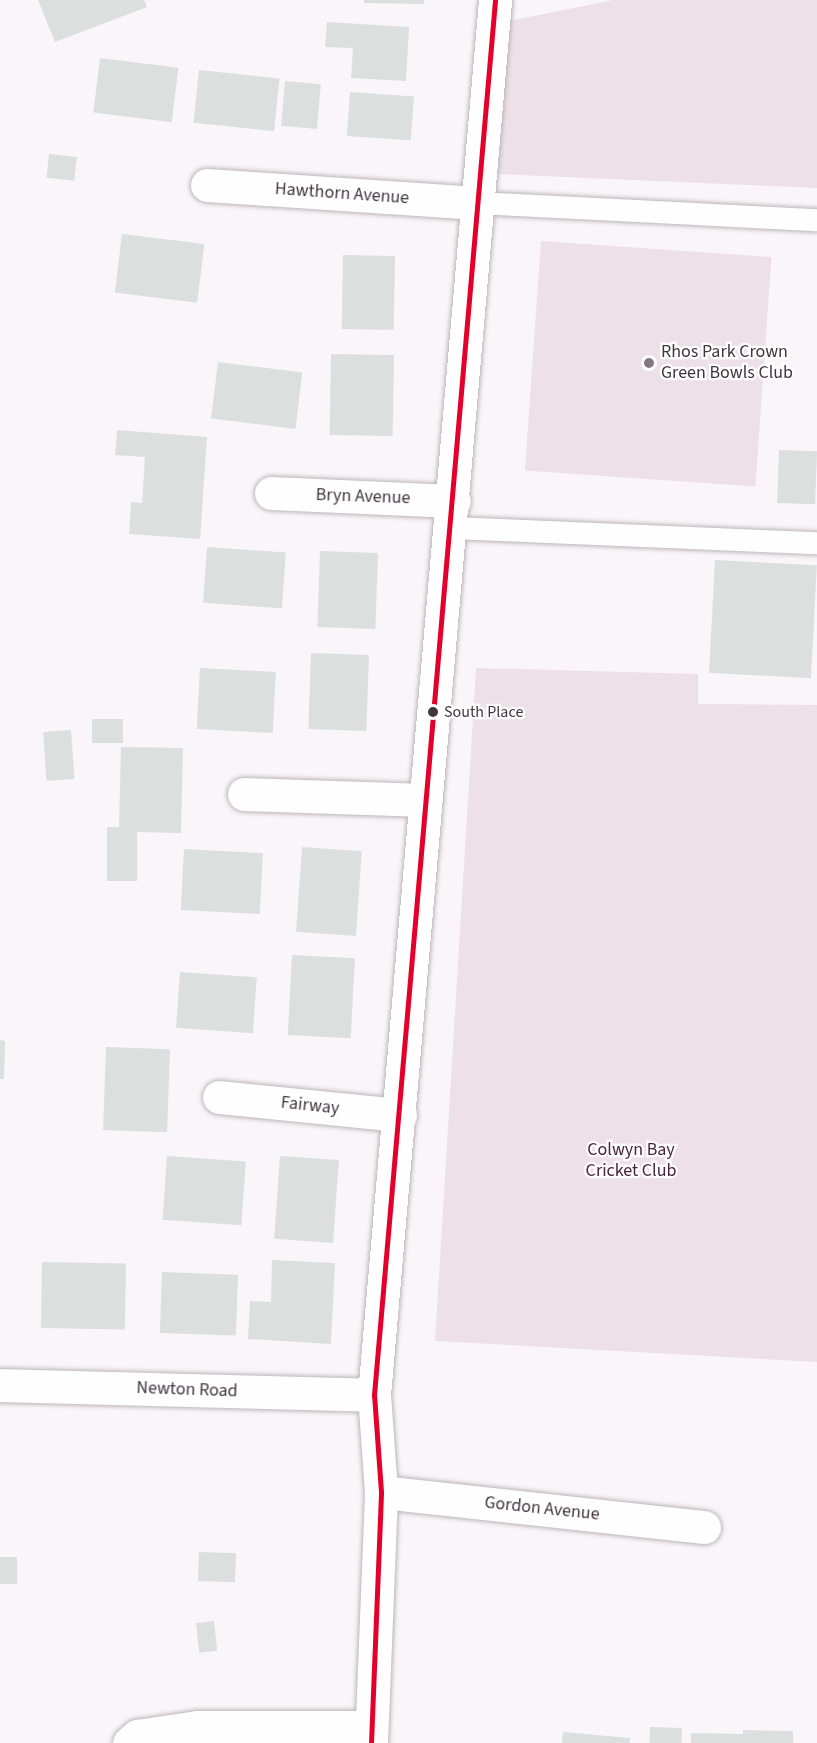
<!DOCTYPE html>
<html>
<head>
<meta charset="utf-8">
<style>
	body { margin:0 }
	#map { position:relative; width:817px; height:1743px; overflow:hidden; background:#faf5f8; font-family:"Source Sans 3",sans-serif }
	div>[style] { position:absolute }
	.green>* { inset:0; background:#eee0e9; transform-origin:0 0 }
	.building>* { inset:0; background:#dbe0de; transform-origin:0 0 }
	.roads { filter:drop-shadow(0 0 2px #bcb5ba) drop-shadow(0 0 2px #bcb5ba) }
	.lane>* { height:22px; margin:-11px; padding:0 11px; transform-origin:11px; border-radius:11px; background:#fefefe }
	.street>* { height:33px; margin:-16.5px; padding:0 16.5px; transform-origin:16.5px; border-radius:16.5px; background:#fefefe }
	.bus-1>* { height:4.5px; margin:-2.25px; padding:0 2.25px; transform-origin:2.25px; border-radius:2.25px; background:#e4002b }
	.dots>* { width:16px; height:16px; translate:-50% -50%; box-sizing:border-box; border:3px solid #fff; border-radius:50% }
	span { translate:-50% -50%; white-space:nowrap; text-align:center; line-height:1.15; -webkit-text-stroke:4.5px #fff; paint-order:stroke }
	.bus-label { font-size:16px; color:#42363e }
	.left { translate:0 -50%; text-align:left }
	.street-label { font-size:18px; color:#42363e }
	.poi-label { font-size:18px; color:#42363e }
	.park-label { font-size:18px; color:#4a2340 }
</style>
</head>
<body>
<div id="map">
	<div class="green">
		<div style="clip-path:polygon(613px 0,817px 0,817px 188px,498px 174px,509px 21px)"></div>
		<div style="left:541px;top:241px;width:231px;height:230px;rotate:4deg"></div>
		<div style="clip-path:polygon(476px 668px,698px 674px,698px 704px,817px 705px,817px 1362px,435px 1341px)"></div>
	</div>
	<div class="building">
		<div style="clip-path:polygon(38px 0,144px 0,147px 7px,55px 42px)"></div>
		<div style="clip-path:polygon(364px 0,424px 0,424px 4px,364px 3px)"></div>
		<div style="clip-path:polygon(327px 22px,409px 27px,406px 81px,351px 78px,353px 48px,325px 47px)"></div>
		<div style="left:100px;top:58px;width:79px;height:55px;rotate:7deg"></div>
		<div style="left:199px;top:70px;width:81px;height:53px;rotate:6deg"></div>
		<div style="left:285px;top:81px;width:36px;height:45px;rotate:5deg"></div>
		<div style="left:350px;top:92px;width:64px;height:44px;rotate:4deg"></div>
		<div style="left:49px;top:154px;width:28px;height:24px;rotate:6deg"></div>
		<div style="left:122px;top:234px;width:83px;height:59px;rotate:7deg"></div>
		<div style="left:343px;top:255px;width:52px;height:74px;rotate:1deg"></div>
		<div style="left:331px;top:354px;width:63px;height:81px;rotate:1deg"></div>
		<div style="left:218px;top:362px;width:85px;height:57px;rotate:7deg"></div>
		<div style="clip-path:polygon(117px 430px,207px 437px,200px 539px,129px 534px,131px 502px,142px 503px,145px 457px,115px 455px)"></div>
		<div style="left:779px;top:450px;width:38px;height:53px;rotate:2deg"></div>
		<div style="left:207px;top:547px;width:79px;height:56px;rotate:4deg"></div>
		<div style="left:320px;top:551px;width:58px;height:76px;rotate:2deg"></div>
		<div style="left:715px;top:560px;width:102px;height:113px;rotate:3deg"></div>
		<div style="left:311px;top:653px;width:58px;height:76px;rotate:2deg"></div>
		<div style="left:200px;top:668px;width:76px;height:61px;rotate:3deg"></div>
		<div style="left:92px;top:719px;width:31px;height:24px"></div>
		<div style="left:71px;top:730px;width:49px;height:28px;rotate:86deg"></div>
		<div style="clip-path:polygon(121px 747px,183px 748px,181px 833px,137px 832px,137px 881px,107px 881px,107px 827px,119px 827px)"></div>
		<div style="left:302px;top:847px;width:60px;height:85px;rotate:4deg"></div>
		<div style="left:184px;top:849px;width:79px;height:61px;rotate:3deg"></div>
		<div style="left:292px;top:955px;width:63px;height:80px;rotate:3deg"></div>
		<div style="left:180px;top:972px;width:77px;height:56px;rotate:4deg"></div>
		<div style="clip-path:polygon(0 1040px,5px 1041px,4px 1079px,0 1079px)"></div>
		<div style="left:106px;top:1047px;width:64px;height:83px;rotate:2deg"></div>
		<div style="left:167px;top:1156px;width:79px;height:64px;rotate:4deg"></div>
		<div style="left:280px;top:1156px;width:59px;height:83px;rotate:4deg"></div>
		<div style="clip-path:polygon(272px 1260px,335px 1263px,331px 1344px,248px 1339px,250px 1301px,271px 1302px)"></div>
		<div style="left:42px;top:1262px;width:84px;height:66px;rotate:1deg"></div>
		<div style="left:162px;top:1272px;width:76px;height:61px;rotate:2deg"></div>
		<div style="left:199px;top:1552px;width:37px;height:29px;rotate:2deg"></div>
		<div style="left:0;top:1557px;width:17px;height:27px"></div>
		<div style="left:214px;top:1621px;width:30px;height:18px;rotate:84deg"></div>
		<div style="left:650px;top:1727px;width:32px;height:16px;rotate:2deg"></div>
		<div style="clip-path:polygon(743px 1730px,793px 1731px,793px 1743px,691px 1743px,691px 1733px,743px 1734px)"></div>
		<div style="clip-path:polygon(563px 1732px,630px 1738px,630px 1743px,562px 1743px)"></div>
	</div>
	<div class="roads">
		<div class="lane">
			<div style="left:477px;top:203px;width:340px;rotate:2.9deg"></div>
			<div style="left:452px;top:528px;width:365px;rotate:2.4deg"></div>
		</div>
		<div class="street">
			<div style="left:207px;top:185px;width:271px;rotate:3.8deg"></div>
			<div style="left:271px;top:493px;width:183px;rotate:2.5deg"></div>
			<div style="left:244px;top:794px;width:180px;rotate:1.9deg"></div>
			<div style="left:219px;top:1097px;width:182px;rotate:5.7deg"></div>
			<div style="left:0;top:1385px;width:374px;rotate:1.5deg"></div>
			<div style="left:381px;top:1492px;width:325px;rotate:6.2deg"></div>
			<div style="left:129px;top:1743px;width:11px;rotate:-41deg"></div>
			<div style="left:137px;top:1736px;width:62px;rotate:-8.4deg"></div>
			<div style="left:198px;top:1727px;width:173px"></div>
			<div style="left:371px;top:1743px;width:251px;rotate:-87.7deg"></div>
			<div style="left:381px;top:1492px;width:97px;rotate:-94.1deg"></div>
			<div style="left:374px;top:1395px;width:1400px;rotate:-85.04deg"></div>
		</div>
	</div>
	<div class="bus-1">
		<div style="left:371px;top:1743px;width:251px;rotate:-87.7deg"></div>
		<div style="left:381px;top:1492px;width:97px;rotate:-94.1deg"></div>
		<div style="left:374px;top:1395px;width:1400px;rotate:-85.04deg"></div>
	</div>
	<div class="dots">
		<div style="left:649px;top:363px;background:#82797f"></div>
		<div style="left:433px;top:712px;background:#42363e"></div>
	</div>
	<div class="bus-label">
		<span class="left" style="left:444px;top:712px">South Place</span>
	</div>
	<div class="street-label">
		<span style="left:342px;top:194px;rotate:4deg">Hawthorn Avenue</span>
		<span style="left:363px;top:497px;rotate:2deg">Bryn Avenue</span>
		<span style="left:310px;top:1106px;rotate:6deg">Fairway</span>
		<span style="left:187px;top:1390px;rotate:2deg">Newton Road</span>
		<span style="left:542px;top:1509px;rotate:6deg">Gordon Avenue</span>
	</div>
	<div class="poi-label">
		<span class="left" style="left:661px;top:363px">Rhos Park Crown<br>Green Bowls Club</span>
	</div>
	<div class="park-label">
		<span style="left:631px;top:1161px">Colwyn Bay<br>Cricket Club</span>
	</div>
</div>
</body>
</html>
